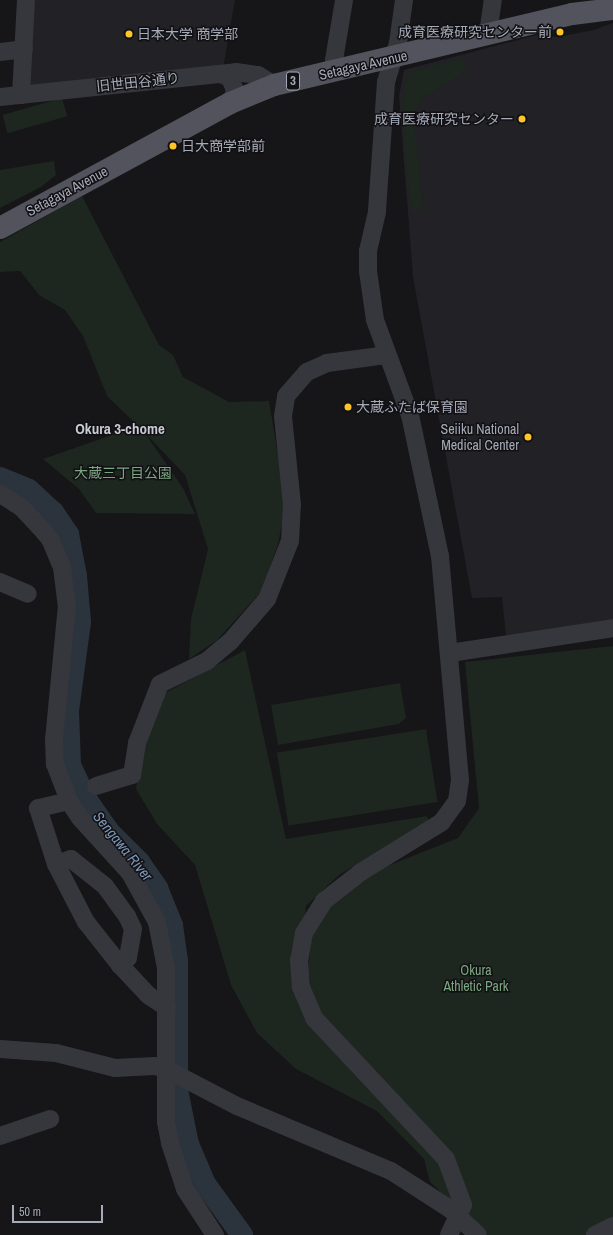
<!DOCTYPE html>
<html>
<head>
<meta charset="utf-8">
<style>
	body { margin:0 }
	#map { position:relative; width:613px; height:1235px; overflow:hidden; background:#161518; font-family:"Archivo Narrow","Noto Sans JP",sans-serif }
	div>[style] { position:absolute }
	.built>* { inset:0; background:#222125 }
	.green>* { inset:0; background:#1d261f; transform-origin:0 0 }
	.river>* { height:22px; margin:-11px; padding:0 11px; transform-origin:11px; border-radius:11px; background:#2b333d }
	.minor>* { height:18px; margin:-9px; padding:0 9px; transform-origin:9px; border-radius:9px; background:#36373d }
	.major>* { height:22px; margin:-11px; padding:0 11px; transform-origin:11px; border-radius:11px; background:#52535c }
	.dots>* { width:11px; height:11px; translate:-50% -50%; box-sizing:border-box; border:2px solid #111013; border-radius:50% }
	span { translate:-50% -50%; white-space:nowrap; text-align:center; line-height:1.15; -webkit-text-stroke:3px #111013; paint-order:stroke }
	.shield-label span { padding:1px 3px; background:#111013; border:1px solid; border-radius:3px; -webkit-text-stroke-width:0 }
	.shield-label { font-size:13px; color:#a6abb9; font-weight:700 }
	.poi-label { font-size:14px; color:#a6abb9 }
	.right { translate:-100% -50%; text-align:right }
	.left { translate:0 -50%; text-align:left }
	.street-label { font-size:14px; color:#a6abb9 }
	.park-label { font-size:14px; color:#7ca581 }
	.neighbourhood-label { font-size:15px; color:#c8cad4; font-weight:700 }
	.water-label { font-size:15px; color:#7b96b6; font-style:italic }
	.scale { position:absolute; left:12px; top:1205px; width:91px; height:18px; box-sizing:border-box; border:2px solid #a6abb9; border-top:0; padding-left:5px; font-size:12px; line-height:14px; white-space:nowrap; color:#a6abb9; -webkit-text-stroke:3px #111013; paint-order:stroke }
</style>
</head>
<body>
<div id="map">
	<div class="built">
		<div style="clip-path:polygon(31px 0,235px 0,223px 68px,26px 89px)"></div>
		<div style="clip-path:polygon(613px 23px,613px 621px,506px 636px,502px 597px,472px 598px,413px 277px,399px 96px,404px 70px,537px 35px,558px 37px,594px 30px)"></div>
	</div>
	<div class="green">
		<div style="clip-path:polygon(463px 58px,467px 71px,423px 98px,415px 112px,414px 125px,424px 209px,411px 212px,402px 107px,408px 73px)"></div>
		<div style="left:62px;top:98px;width:19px;height:62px;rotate:74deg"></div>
		<div style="clip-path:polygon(54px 161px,56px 175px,41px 187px,0 208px,0 170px)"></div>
		<div style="clip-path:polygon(82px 196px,159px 345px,173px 355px,183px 377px,229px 402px,269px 401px,286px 502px,278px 544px,261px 592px,216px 641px,189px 659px,191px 619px,208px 549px,185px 475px,145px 433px,183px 488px,195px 514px,96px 513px,79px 489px,43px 459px,138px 426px,107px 396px,83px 336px,65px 310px,39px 295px,20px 271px,0 272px,0 242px)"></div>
		<div style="clip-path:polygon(613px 646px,613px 1235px,486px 1235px,430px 1182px,424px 1159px,377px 1111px,296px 1069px,257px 1033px,231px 985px,195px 865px,157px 824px,136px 789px,143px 742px,163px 694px,245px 650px,286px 839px,427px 816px,429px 821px,339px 875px,306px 906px,302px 959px,311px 985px,308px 970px,311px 941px,320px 914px,343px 891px,385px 867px,458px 838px,479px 808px,465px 662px)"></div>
		<div style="clip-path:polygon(400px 683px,406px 718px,399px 724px,278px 745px,271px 705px)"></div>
		<div style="left:426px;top:729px;width:74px;height:151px;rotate:81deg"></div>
	</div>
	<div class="river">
		<div style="left:0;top:478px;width:31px;rotate:22deg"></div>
		<div style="left:29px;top:490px;width:33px;rotate:43deg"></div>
		<div style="left:53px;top:512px;width:27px;rotate:56deg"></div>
		<div style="left:68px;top:534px;width:43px;rotate:79.2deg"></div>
		<div style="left:76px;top:576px;width:46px;rotate:85deg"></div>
		<div style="left:80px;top:622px;width:90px;rotate:97.7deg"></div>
		<div style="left:68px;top:711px;width:54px;rotate:87.9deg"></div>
		<div style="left:70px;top:765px;width:38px;rotate:65deg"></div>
		<div style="left:86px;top:799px;width:39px;rotate:55deg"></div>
		<div style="left:108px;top:831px;width:44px;rotate:45deg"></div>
		<div style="left:139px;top:862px;width:32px;rotate:55deg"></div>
		<div style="left:157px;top:888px;width:40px;rotate:68deg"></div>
		<div style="left:172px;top:925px;width:36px;rotate:82deg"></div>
		<div style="left:177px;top:961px;width:129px;rotate:90deg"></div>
		<div style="left:177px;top:1090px;width:55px;rotate:78.5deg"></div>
		<div style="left:188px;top:1144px;width:43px;rotate:67deg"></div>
		<div style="left:205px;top:1184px;width:63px;rotate:54deg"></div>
	</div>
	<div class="minor">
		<div style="left:404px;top:0;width:43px;rotate:97.9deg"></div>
		<div style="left:398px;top:43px;width:41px;rotate:107.1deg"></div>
		<div style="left:386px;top:82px;width:130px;rotate:94deg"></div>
		<div style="left:377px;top:212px;width:40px;rotate:103deg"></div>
		<div style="left:368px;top:251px;width:20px;rotate:90deg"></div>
		<div style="left:368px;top:271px;width:49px;rotate:81.9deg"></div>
		<div style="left:375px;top:320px;width:101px;rotate:69.8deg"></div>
		<div style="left:410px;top:415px;width:144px;rotate:78deg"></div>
		<div style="left:440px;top:556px;width:225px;rotate:84.9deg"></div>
		<div style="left:460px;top:780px;width:21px;rotate:98deg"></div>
		<div style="left:457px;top:801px;width:26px;rotate:126deg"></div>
		<div style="left:442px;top:822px;width:95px;rotate:148.3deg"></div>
		<div style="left:361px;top:872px;width:47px;rotate:141.9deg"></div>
		<div style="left:324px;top:901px;width:38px;rotate:122deg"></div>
		<div style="left:304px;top:933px;width:27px;rotate:100deg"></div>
		<div style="left:299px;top:960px;width:27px;rotate:86deg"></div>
		<div style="left:301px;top:987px;width:34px;rotate:67deg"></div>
		<div style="left:314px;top:1018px;width:193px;rotate:46.9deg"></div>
		<div style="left:446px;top:1159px;width:49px;rotate:69.7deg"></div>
		<div style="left:463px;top:1205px;width:33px;rotate:115deg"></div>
		<div style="left:488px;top:34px;width:34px;rotate:-82deg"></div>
		<div style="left:0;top:52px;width:24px;rotate:-7deg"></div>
		<div style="left:335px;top:72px;width:12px;rotate:-95deg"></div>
		<div style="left:334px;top:60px;width:61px;rotate:-80.5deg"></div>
		<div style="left:221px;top:74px;width:10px;rotate:24deg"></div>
		<div style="left:230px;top:78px;width:11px;rotate:68deg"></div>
		<div style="left:234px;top:88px;width:6px;rotate:81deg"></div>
		<div style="left:235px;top:94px;width:10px;rotate:119deg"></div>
		<div style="left:21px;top:95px;width:95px;rotate:-87deg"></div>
		<div style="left:0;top:97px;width:237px;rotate:-6deg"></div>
		<div style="left:236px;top:72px;width:22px;rotate:8deg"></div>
		<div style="left:258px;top:75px;width:19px;rotate:32deg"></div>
		<div style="left:0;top:494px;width:26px;rotate:32deg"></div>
		<div style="left:22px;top:508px;width:25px;rotate:47deg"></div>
		<div style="left:39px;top:526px;width:17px;rotate:50deg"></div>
		<div style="left:50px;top:539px;width:30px;rotate:67deg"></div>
		<div style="left:62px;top:567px;width:38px;rotate:83deg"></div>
		<div style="left:67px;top:605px;width:135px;rotate:95.5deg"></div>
		<div style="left:54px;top:739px;width:25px;rotate:88deg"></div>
		<div style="left:55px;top:764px;width:40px;rotate:69deg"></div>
		<div style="left:69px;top:801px;width:20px;rotate:57deg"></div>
		<div style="left:80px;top:818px;width:74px;rotate:47.7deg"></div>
		<div style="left:130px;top:873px;width:56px;rotate:61.1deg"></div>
		<div style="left:157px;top:922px;width:47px;rotate:78.9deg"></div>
		<div style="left:166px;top:968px;width:154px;rotate:90deg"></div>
		<div style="left:166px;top:1122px;width:21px;rotate:79deg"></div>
		<div style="left:170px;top:1143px;width:48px;rotate:71.9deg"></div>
		<div style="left:185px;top:1189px;width:55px;rotate:56.9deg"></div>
		<div style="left:0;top:582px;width:30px;rotate:23deg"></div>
		<div style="left:450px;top:653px;width:165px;rotate:-8.7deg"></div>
		<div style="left:96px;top:786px;width:38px;rotate:-17deg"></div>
		<div style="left:132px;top:775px;width:32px;rotate:-81deg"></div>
		<div style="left:137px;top:743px;width:63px;rotate:-68.7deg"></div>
		<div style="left:160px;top:684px;width:52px;rotate:-26.1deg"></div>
		<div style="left:207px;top:661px;width:30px;rotate:-40deg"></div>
		<div style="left:230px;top:642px;width:57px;rotate:-49.3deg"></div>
		<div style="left:267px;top:599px;width:62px;rotate:-68.4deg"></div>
		<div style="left:290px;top:541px;width:36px;rotate:-87deg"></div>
		<div style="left:292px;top:505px;width:89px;rotate:-95.8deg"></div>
		<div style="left:283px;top:416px;width:20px;rotate:-81deg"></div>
		<div style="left:286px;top:396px;width:32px;rotate:-49deg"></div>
		<div style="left:307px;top:372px;width:22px;rotate:-24deg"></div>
		<div style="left:327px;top:363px;width:61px;rotate:-7.6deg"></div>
		<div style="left:69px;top:801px;width:32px;rotate:167deg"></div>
		<div style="left:38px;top:808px;width:59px;rotate:72.2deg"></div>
		<div style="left:56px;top:864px;width:65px;rotate:62.7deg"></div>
		<div style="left:86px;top:922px;width:55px;rotate:51.7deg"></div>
		<div style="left:120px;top:965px;width:41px;rotate:47deg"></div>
		<div style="left:148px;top:995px;width:23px;rotate:34deg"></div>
		<div style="left:56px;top:864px;width:16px;rotate:-18deg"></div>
		<div style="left:71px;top:859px;width:43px;rotate:38.5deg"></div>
		<div style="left:105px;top:886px;width:37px;rotate:54deg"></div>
		<div style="left:127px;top:916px;width:14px;rotate:65deg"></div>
		<div style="left:133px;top:929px;width:29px;rotate:100deg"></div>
		<div style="left:128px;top:958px;width:11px;rotate:139deg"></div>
		<div style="left:0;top:1049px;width:56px;rotate:4.1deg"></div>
		<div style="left:56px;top:1053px;width:61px;rotate:14.3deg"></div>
		<div style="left:115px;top:1068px;width:40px;rotate:-2.9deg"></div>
		<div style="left:155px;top:1066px;width:11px;rotate:15deg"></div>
		<div style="left:166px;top:1069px;width:80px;rotate:27.5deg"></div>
		<div style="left:237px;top:1106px;width:167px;rotate:22.9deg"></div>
		<div style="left:391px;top:1171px;width:70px;rotate:32.8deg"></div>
		<div style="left:450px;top:1209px;width:38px;rotate:43deg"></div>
		<div style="left:0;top:1136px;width:53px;rotate:-18.8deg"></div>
		<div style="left:595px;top:1235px;width:20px;rotate:-27deg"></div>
	</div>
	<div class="major">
		<div style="left:0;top:228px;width:262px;rotate:-28.5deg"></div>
		<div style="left:230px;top:103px;width:48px;rotate:-22.2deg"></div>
		<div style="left:274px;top:85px;width:306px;rotate:-13.4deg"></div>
		<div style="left:572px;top:14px;width:41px;rotate:-7deg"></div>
	</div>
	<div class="dots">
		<div style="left:560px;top:32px;background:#ffc526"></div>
		<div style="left:129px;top:34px;background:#ffc526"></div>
		<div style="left:522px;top:119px;background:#ffc526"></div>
		<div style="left:173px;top:146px;background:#ffc526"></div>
		<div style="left:348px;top:407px;background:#ffc526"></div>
		<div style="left:528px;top:437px;background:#ffc526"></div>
	</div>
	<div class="shield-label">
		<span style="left:293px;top:81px">3</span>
	</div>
	<div class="poi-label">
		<span class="right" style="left:552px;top:32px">成育医療研究センター前</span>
		<span class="left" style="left:137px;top:34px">日本大学 商学部</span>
		<span class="right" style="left:514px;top:119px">成育医療研究センター</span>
		<span class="left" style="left:181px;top:146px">日大商学部前</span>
		<span class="left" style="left:356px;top:407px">大蔵ふたば保育園</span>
		<span class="right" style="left:519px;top:437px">Seiiku National<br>Medical Center</span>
	</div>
	<div class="street-label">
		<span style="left:363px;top:65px;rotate:-13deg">Setagaya Avenue</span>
		<span style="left:138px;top:82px;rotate:-6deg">旧世田谷通り</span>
		<span style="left:67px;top:191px;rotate:-28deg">Setagaya Avenue</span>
	</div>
	<div class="park-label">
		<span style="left:123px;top:473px">大蔵三丁目公園</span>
		<span style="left:476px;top:978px">Okura<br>Athletic Park</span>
	</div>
	<div class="neighbourhood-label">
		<span style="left:120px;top:429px">Okura 3-chome</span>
	</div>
	<div class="water-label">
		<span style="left:123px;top:846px;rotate:51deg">Sengawa River</span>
	</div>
	<div class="scale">50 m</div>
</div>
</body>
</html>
